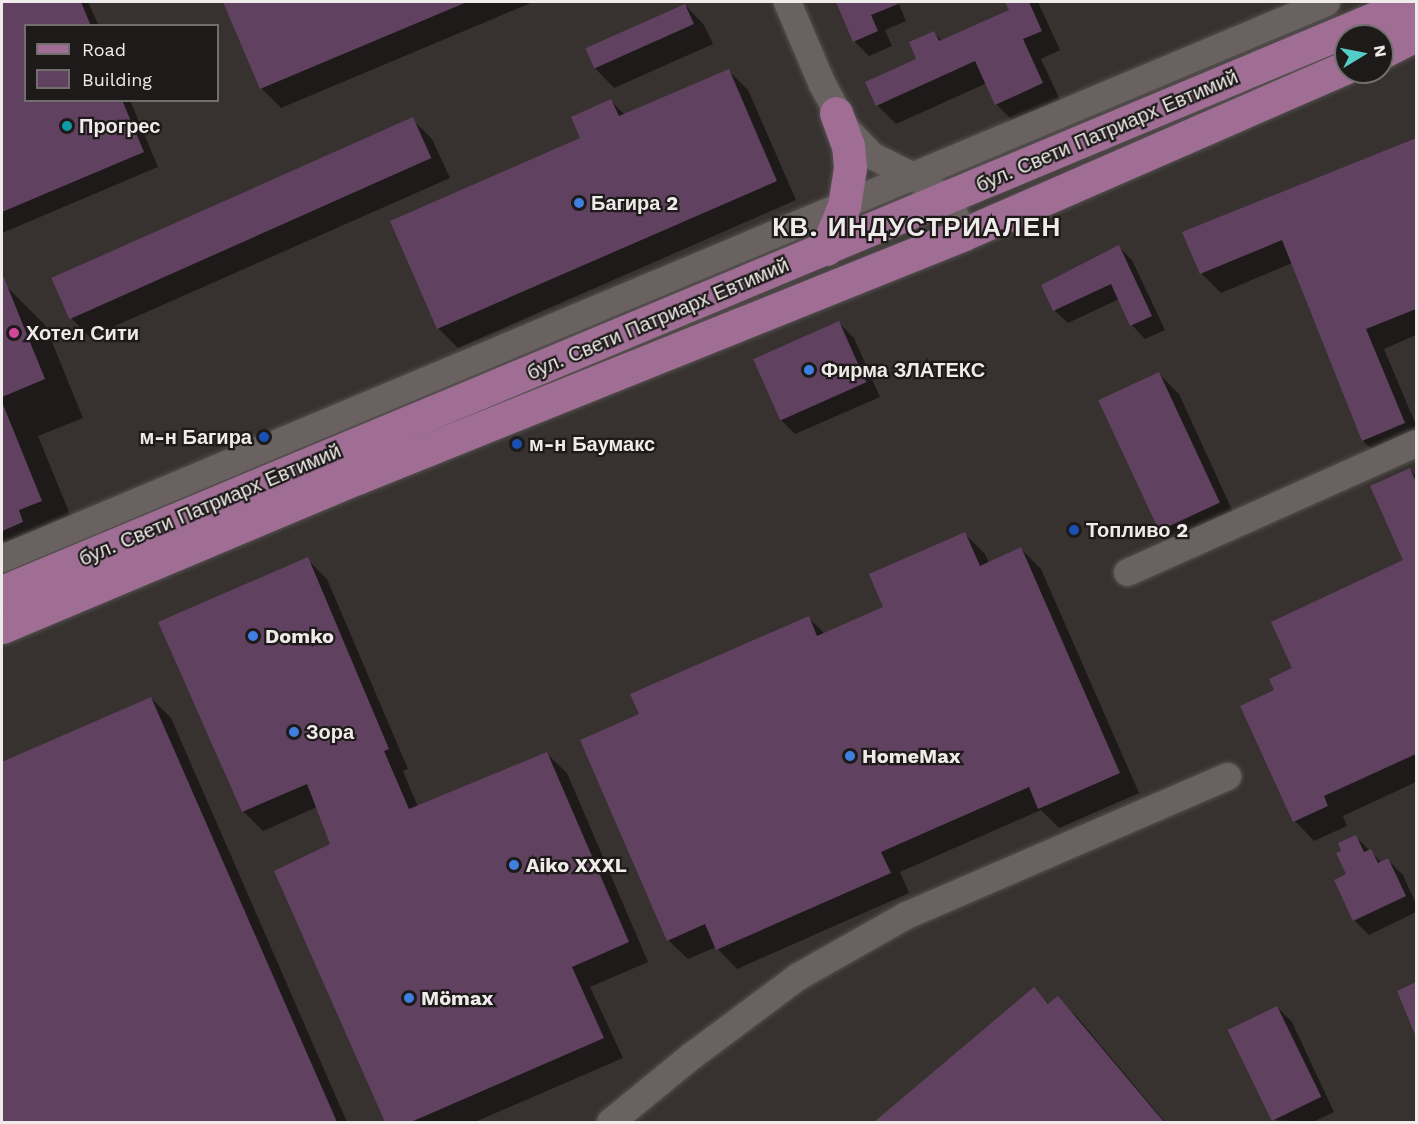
<!DOCTYPE html>
<html>
<head>
<meta charset="utf-8">
<style>
	body { margin:0 }
	#map { position:relative; width:1418px; height:1124px; overflow:hidden; background:#373230; font-family:"Work Sans",sans-serif }
	div>[style] { position:absolute }
	[style*='--x'] { left:calc(var(--x)*1px); top:calc(var(--y)*1px); width:calc(var(--w)*1px); rotate:calc(var(--a)*1deg) }
	.shadow>* { inset:0; background:#0007 }
	.building>* { inset:0; background:#604160; transform-origin:0 0 }
	.roads { filter:drop-shadow(0 0 2px #55504f) drop-shadow(0 0 2px #55504f) }
	.minor>* { height:27px; margin:-13.5px; padding:0 13.5px; transform-origin:13.5px; border-radius:13.5px; background:#696260 }
	.major>* { height:33px; margin:-16.5px; padding:0 16.5px; transform-origin:16.5px; border-radius:16.5px; background:#a06e95 }
	.dots>* { width:16px; height:16px; translate:-50% -50%; box-sizing:border-box; border:3px solid #1d1a19; border-radius:50% }
	span { translate:-50% -50%; white-space:nowrap; text-align:center; line-height:1.15; -webkit-text-stroke:4.5px #1d1a19; paint-order:stroke }
	.poi-label { font-size:20px; color:#efebea; font-weight:700 }
	.left { translate:0 -50%; text-align:left }
	.right { translate:-100% -50%; text-align:right }
	.street-label { font-size:20px; color:#efebea }
	.district-label { font-size:26px; color:#efebea; font-weight:700; letter-spacing:1.5px }
	.frame { position:absolute; inset:0; border:3px solid #efebea; pointer-events:none }
	.legend { position:absolute; left:24px; top:24px; width:195px; height:78px; box-sizing:border-box; background:#1d1a19; border:2px solid #716e6d; margin:0; padding:8px 10px; list-style:none; font-size:18px; color:#efebea }
	.legend li { display:flex; align-items:center; gap:12px; height:30px }
	.legend b { width:30px; border:2px solid #716e6d }
	.north { position:absolute; left:1334px; top:24px; width:60px; height:60px; box-sizing:border-box; background:#1d1a19; border:2px solid #716e6d; border-radius:50%; rotate:80deg; font-size:16px; font-weight:700; line-height:24px; text-align:center; color:#efebea }
	.north::after { content:''; display:block; margin:auto; width:21px; height:27px; background:#54cdc8; clip-path:polygon(50% 0,100% 100%,50% 72%,0 100%) }
</style>
</head>
<body>
<div id="map">
	<div class="shadow">
		<div style="clip-path:polygon(2px 2px,88px 2px,99px 26px,26px 26px,26px 100px,130px 100px,158px 167px,2px 233px)"></div>
		<div style="clip-path:polygon(225px 2px,533px 2px,281px 108px,261px 88px)"></div>
		<div style="clip-path:polygon(838px 2px,898px 2px,906px 21px,885px 30px,892px 46px,869px 56px,854px 41px)"></div>
		<div style="clip-path:polygon(1007px 2px,1038px 2px,1060px 50px,1041px 59px,1061px 102px,1015px 123px,996px 104px,987px 83px,896px 124px,877px 105px,918px 59px,934px 33px,942px 41px,1011px 11px)"></div>
		<div style="clip-path:polygon(685px 5px,704px 25px,713px 44px,614px 88px,595px 68px)"></div>
		<div style="clip-path:polygon(728px 70px,748px 90px,796px 200px,458px 348px,438px 328px,611px 101px,625px 115px)"></div>
		<div style="clip-path:polygon(412px 119px,432px 139px,450px 178px,90px 337px,70px 317px)"></div>
		<div style="clip-path:polygon(1416px 138px,1416px 335px,1384px 349px,1416px 425px,1416px 445px,1383px 460px,1363px 441px,1292px 263px,1221px 293px,1202px 274px,1184px 233px)"></div>
		<div style="clip-path:polygon(1119px 247px,1132px 260px,1165px 330px,1145px 339px,1132px 325px,1119px 299px,1068px 323px,1054px 310px)"></div>
		<div style="clip-path:polygon(6px 286px,45px 325px,83px 418px,38px 436px,80px 539px,57px 549px,61px 561px,35px 572px,2px 539px,2px 288px)"></div>
		<div style="clip-path:polygon(839px 323px,854px 338px,880px 397px,795px 434px,780px 419px)"></div>
		<div style="clip-path:polygon(1159px 374px,1179px 394px,1238px 523px,1179px 550px,1160px 531px)"></div>
		<div style="clip-path:polygon(1410px 470px,1416px 476px,1416px 782px,1343px 816px,1347px 826px,1314px 841px,1295px 821px,1276px 691px,1294px 669px,1405px 561px)"></div>
		<div style="clip-path:polygon(965px 534px,985px 554px,989px 563px,1021px 549px,1041px 569px,1139px 793px,1059px 828px,1041px 810px,900px 872px,909px 893px,737px 969px,716px 947px,688px 959px,668px 940px,641px 715px,809px 618px,825px 634px,885px 607px)"></div>
		<div style="clip-path:polygon(307px 559px,327px 579px,408px 769px,403px 771px,418px 807px,547px 754px,567px 773px,648px 962px,590px 987px,623px 1058px,475px 1122px,387px 1122px,276px 871px,332px 845px,317px 807px,263px 831px,243px 811px)"></div>
		<div style="clip-path:polygon(151px 698px,171px 718px,347px 1122px,2px 1122px,2px 764px)"></div>
		<div style="clip-path:polygon(1356px 837px,1382px 863px,1388px 860px,1403px 875px,1416px 904px,1416px 912px,1369px 935px,1354px 920px,1343px 852px)"></div>
		<div style="clip-path:polygon(1416px 984px,1416px 1025px,1410px 1019px,1399px 991px)"></div>
		<div style="clip-path:polygon(1034px 989px,1050px 1005px,1058px 998px,1078px 1018px,1165px 1122px,883px 1122px,880px 1119px)"></div>
		<div style="clip-path:polygon(1277px 1007px,1292px 1022px,1334px 1112px,1313px 1122px,1271px 1120px)"></div>
	</div>
	<div class="building">
		<div style="clip-path:polygon(2px 2px,81px 2px,91px 26px,26px 26px,26px 100px,122px 100px,144px 152px,2px 212px)"></div>
		<div style="clip-path:polygon(223px 2px,467px 2px,260px 89px)"></div>
		<div style="clip-path:polygon(836px 2px,903px 2px,871px 15px,878px 31px,853px 42px)"></div>
		<div style="clip-path:polygon(1005px 2px,1029px 2px,1042px 31px,1023px 39px,1043px 83px,995px 105px,975px 61px,876px 106px,865px 82px,916px 59px,909px 42px,934px 31px,939px 41px,1009px 10px)"></div>
		<div style="left:685px;top:4px;width:22px;height:109px;rotate:66deg"></div>
		<div style="clip-path:polygon(729px 69px,777px 181px,437px 329px,390px 221px,580px 138px,571px 117px,611px 99px,619px 116px)"></div>
		<div style="left:413px;top:117px;width:45px;height:396px;rotate:66deg"></div>
		<div style="clip-path:polygon(1416px 138px,1416px 309px,1366px 329px,1405px 423px,1362px 441px,1282px 240px,1200px 274px,1182px 232px)"></div>
		<div style="clip-path:polygon(1119px 245px,1152px 316px,1130px 326px,1111px 284px,1053px 311px,1041px 285px)"></div>
		<div style="clip-path:polygon(2px 273px,45px 379px,2px 397px)"></div>
		<div style="left:839px;top:321px;width:67px;height:94px;rotate:66deg"></div>
		<div style="left:1159px;top:372px;width:144px;height:67px;rotate:65deg"></div>
		<div style="clip-path:polygon(2px 402px,42px 501px,19px 510px,23px 522px,2px 531px)"></div>
		<div style="clip-path:polygon(1410px 468px,1416px 482px,1416px 754px,1324px 796px,1328px 806px,1293px 822px,1240px 706px,1274px 690px,1269px 679px,1292px 668px,1271px 622px,1403px 560px,1370px 486px)"></div>
		<div style="clip-path:polygon(965px 532px,980px 566px,1021px 547px,1120px 773px,1038px 809px,1029px 787px,881px 852px,891px 873px,716px 950px,705px 924px,667px 941px,580px 740px,639px 714px,630px 694px,809px 616px,817px 636px,883px 607px,869px 574px)"></div>
		<div style="clip-path:polygon(308px 557px,389px 749px,384px 751px,409px 809px,547px 752px,629px 942px,572px 967px,604px 1038px,411px 1122px,385px 1122px,274px 871px,330px 844px,307px 784px,242px 812px,158px 622px)"></div>
		<div style="clip-path:polygon(151px 697px,337px 1122px,2px 1122px,2px 762px)"></div>
		<div style="clip-path:polygon(1356px 835px,1364px 852px,1371px 849px,1378px 863px,1388px 858px,1406px 896px,1353px 921px,1334px 880px,1346px 874px,1336px 853px,1341px 851px,1338px 843px)"></div>
		<div style="clip-path:polygon(1416px 982px,1416px 1037px,1397px 991px)"></div>
		<div style="clip-path:polygon(1034px 987px,1048px 1004px,1058px 996px,1164px 1122px,874px 1122px)"></div>
		<div style="left:1277px;top:1006px;width:101px;height:55px;rotate:64deg"></div>
	</div>
	<div class="roads">
		<div class="minor">
			<div style="--x:787;--y:2;--w:89;--a:66.9"></div>
			<div style="--x:822;--y:84;--w:52;--a:61.5"></div>
			<div style="--x:847;--y:130;--w:35;--a:46"></div>
			<div style="--x:871;--y:155;--w:47;--a:26.6"></div>
			<div style="--x:913;--y:176;--w:40;--a:34"></div>
			<div style="--x:946;--y:198;--w:40;--a:63.4"></div>
			<div style="--x:2;--y:558;--w:1436;--a:-22.78"></div>
			<div style="--x:1127;--y:572;--w:316;--a:-24.1"></div>
			<div style="--x:610;--y:1122;--w:106;--a:-39.3"></div>
			<div style="--x:692;--y:1055;--w:132;--a:-36.7"></div>
			<div style="--x:798;--y:976;--w:124;--a:-29.5"></div>
			<div style="--x:906;--y:915;--w:350;--a:-23.4"></div>
		</div>
		<div class="major">
			<div style="--x:1382;--y:52;--w:38;--a:-27"></div>
			<div style="--x:826;--y:249;--w:47;--a:-67.3"></div>
			<div style="--x:844;--y:206;--w:39;--a:-81"></div>
			<div style="--x:850;--y:167;--w:21;--a:-95"></div>
			<div style="--x:848;--y:146;--w:35;--a:-110"></div>
			<div style="--x:2;--y:592;--w:1530;--a:-22.68"></div>
			<div style="--x:2;--y:627;--w:385;--a:-22.8"></div>
			<div style="--x:357;--y:478;--w:654;--a:-21.9"></div>
			<div style="--x:964;--y:234;--w:417;--a:-23.6"></div>
		</div>
	</div>
	<div class="dots">
		<div style="left:67px;top:126px;background:#0f9aa8"></div>
		<div style="left:579px;top:203px;background:#3f7fe0"></div>
		<div style="left:14px;top:333px;background:#d1479c"></div>
		<div style="left:809px;top:370px;background:#3f7fe0"></div>
		<div style="left:264px;top:437px;background:#1a4fb4"></div>
		<div style="left:517px;top:444px;background:#1a4fb4"></div>
		<div style="left:1074px;top:530px;background:#1a4fb4"></div>
		<div style="left:253px;top:636px;background:#3f7fe0"></div>
		<div style="left:294px;top:732px;background:#3f7fe0"></div>
		<div style="left:850px;top:756px;background:#3f7fe0"></div>
		<div style="left:514px;top:865px;background:#3f7fe0"></div>
		<div style="left:409px;top:998px;background:#3f7fe0"></div>
	</div>
	<div class="poi-label">
		<span class="left" style="left:79px;top:126px">Прогрес</span>
		<span class="left" style="left:591px;top:203px">Багира 2</span>
		<span class="left" style="left:26px;top:333px">Хотел Сити</span>
		<span class="left" style="left:821px;top:370px">Фирма ЗЛАТЕКС</span>
		<span class="right" style="left:252px;top:437px">м-н Багира</span>
		<span class="left" style="left:529px;top:444px">м-н Баумакс</span>
		<span class="left" style="left:1086px;top:530px">Топливо 2</span>
		<span class="left" style="left:265px;top:636px">Domko</span>
		<span class="left" style="left:306px;top:732px">Зора</span>
		<span class="left" style="left:862px;top:756px">HomeMax</span>
		<span class="left" style="left:526px;top:865px">Aiko XXXL</span>
		<span class="left" style="left:421px;top:998px">Mömax</span>
	</div>
	<div class="street-label">
		<span style="left:1107px;top:131px;rotate:-23deg">бул. Свети Патриарх Евтимий</span>
		<span style="left:658px;top:319px;rotate:-23deg">бул. Свети Патриарх Евтимий</span>
		<span style="left:210px;top:505px;rotate:-23deg">бул. Свети Патриарх Евтимий</span>
	</div>
	<div class="district-label">
		<span style="left:917px;top:228px">КВ. ИНДУСТРИАЛЕН</span>
	</div>
	<div class="frame"></div>
	<ul class="legend">
	<li><b style="height:8px;background:#a06e95"></b>Road</li>
	<li><b style="height:16px;background:#604160"></b>Building</li>
	</ul>
	<div class="north">N</div>
</div>
</body>
</html>
